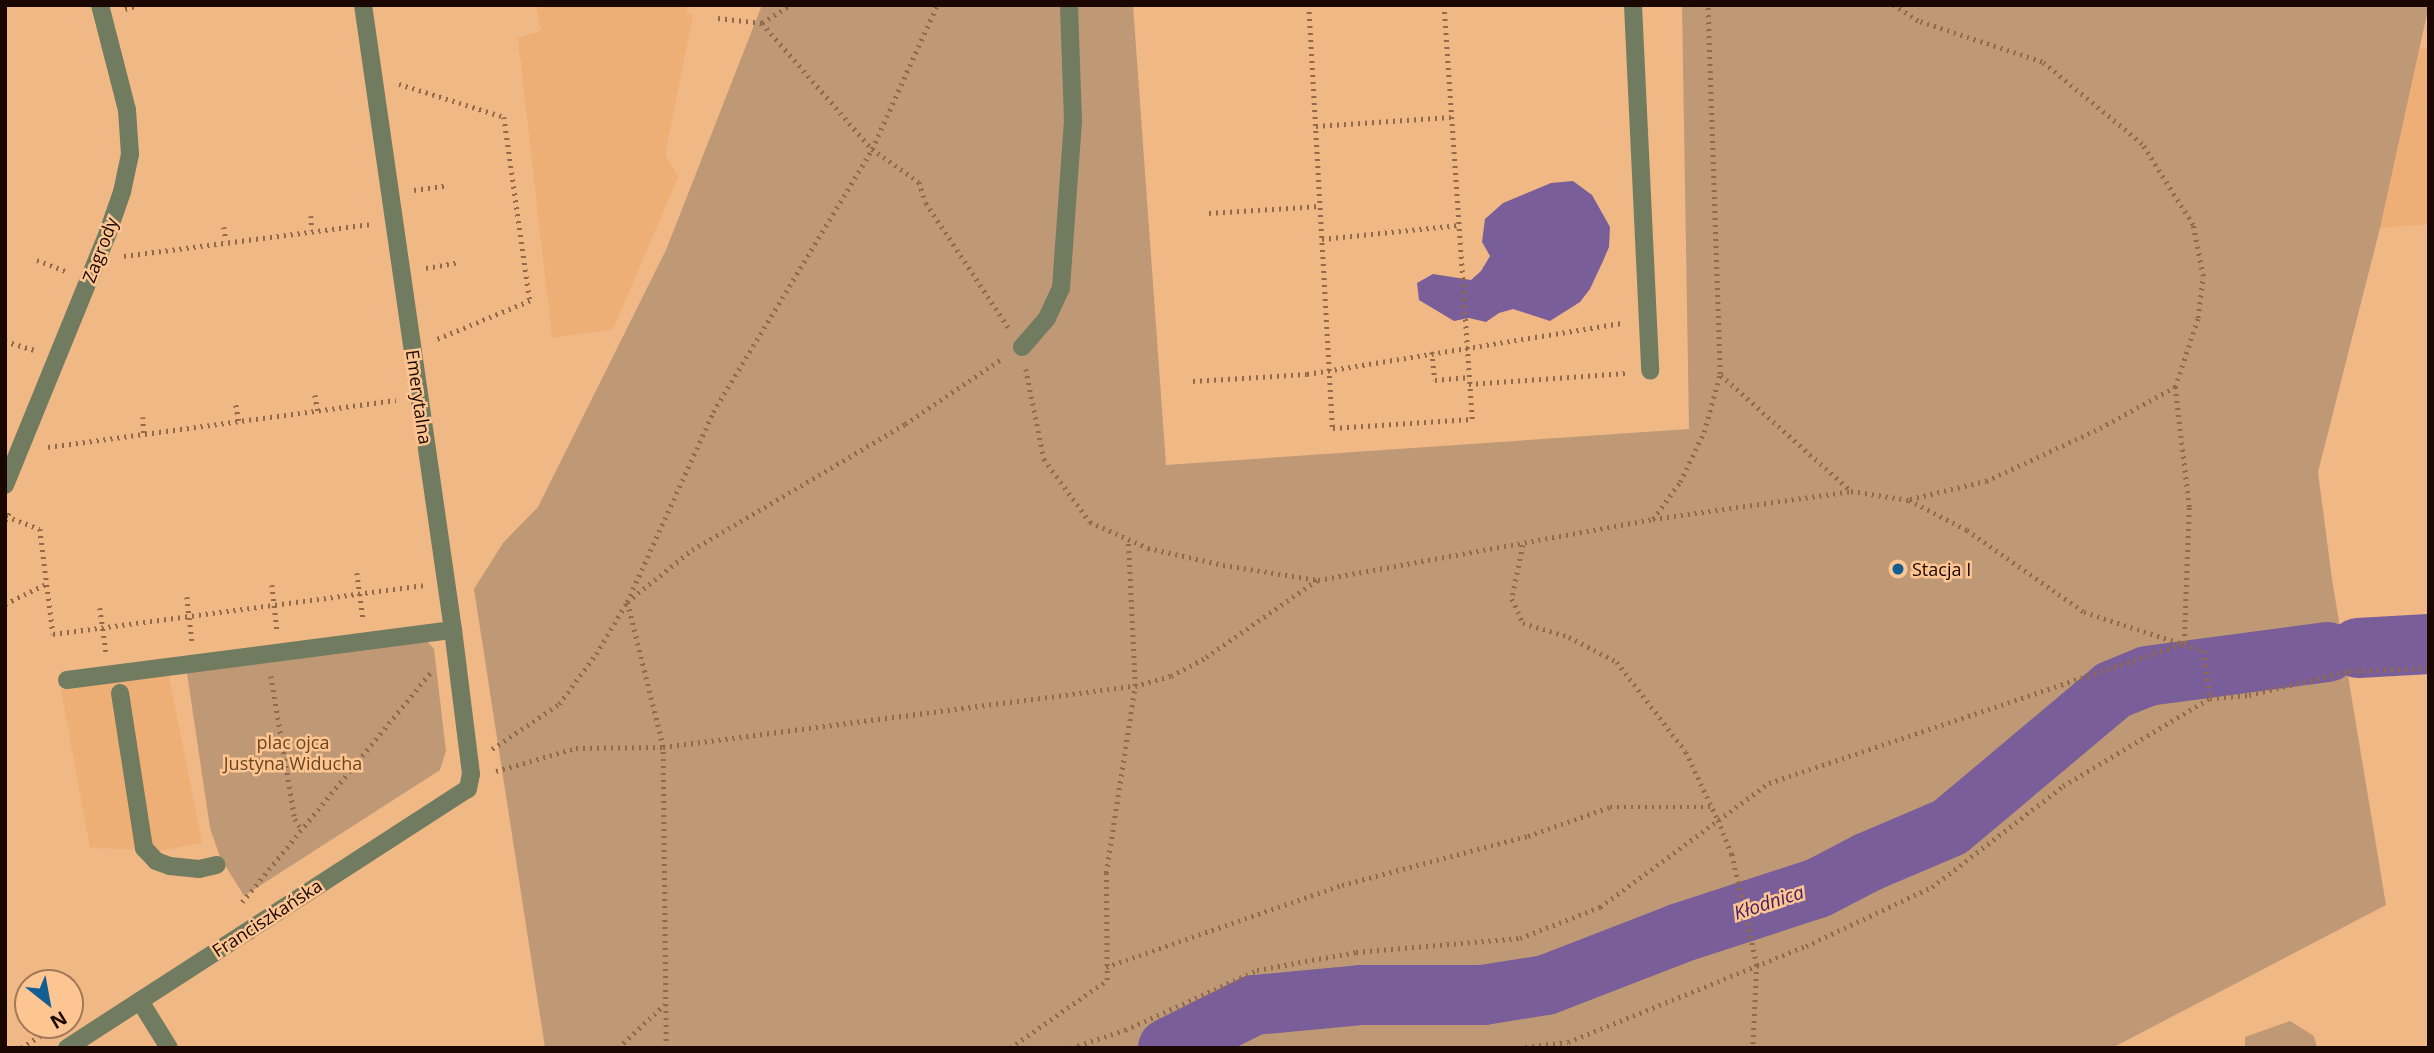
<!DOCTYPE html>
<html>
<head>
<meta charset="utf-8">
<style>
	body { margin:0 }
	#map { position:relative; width:2434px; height:1053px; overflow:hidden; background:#f0b884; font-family:"Open Sans",sans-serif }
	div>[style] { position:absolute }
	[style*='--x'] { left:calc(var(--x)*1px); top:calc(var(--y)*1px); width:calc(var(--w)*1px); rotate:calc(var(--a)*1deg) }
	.built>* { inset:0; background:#edaf75 }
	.green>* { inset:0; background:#bf9975 }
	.water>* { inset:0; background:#795e99 }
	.river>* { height:60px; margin:-30px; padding:0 30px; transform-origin:30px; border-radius:30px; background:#795e99 }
	.path>* { height:4.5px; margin-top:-2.25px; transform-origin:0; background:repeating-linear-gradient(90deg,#926a4a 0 2px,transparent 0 7px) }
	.service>* { height:18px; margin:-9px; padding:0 9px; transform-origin:9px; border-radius:9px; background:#717b60 }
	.minor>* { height:18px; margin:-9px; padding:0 9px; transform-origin:9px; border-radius:9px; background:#717b60 }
	.dots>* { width:19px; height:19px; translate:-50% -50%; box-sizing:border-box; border:4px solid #fdc591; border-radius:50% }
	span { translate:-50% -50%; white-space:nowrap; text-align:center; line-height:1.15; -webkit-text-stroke:5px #fdc591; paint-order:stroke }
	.street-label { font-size:18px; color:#1a0700 }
	.poi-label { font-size:18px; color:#1a0700 }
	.left { translate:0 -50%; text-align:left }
	.park-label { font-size:18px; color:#6c461f }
	.water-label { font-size:19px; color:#421c66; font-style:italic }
	.frame { position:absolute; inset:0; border:7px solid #1a0700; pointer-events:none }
	.north { position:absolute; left:14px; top:969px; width:70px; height:70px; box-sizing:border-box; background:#fdc591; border:2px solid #a27957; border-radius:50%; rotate:149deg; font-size:19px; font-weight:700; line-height:28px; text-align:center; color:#1a0700 }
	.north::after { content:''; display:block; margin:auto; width:24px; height:32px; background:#115f92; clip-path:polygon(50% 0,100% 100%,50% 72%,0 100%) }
</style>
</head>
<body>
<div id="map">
	<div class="built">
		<div style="clip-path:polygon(536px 5px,688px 5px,687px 14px,693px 15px,665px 155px,678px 177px,613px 329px,552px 338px,518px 38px,541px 31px)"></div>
		<div style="clip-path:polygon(2429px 47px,2429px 224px,2380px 228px,2420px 48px)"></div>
		<div style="clip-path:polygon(169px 675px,202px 843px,165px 850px,90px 848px,61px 690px)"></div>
	</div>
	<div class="green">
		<div style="clip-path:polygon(762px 5px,1133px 5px,1166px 465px,1689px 429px,1682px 5px,2429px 5px,2380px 228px,2318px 472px,2332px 579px,2386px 905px,2112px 1048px,545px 1048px,474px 589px,503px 543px,538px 507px,666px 250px)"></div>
		<div style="clip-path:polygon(427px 641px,434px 649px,446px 751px,440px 770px,244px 896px,220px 857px,210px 828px,187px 673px)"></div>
		<div style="clip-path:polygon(2290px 1021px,2314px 1036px,2317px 1048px,2245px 1048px,2245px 1037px)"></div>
	</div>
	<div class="water">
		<div style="clip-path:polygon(1573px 181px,1592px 195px,1610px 227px,1609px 247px,1603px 261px,1590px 289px,1580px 302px,1550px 321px,1513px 309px,1499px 313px,1486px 322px,1469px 318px,1454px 321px,1419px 300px,1417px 283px,1433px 274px,1471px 280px,1481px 271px,1490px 256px,1482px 242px,1485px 219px,1503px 203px,1551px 183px)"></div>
	</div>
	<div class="river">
		<div style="--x:2358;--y:648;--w:71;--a:-3.2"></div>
		<div style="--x:1168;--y:1048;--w:96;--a:-26.6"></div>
		<div style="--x:1254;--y:1005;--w:107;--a:-5.3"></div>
		<div style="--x:1361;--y:995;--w:122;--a:0"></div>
		<div style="--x:1483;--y:995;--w:64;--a:-9"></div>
		<div style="--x:1546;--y:985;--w:144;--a:-21.2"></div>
		<div style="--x:1680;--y:933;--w:145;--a:-18.1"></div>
		<div style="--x:1818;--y:888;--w:56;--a:-27.5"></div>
		<div style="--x:1868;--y:862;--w:89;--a:-23.1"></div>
		<div style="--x:1950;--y:827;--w:213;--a:-40"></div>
		<div style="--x:2113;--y:690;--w:37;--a:-22"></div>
		<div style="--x:2147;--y:676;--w:182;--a:-7.6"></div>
	</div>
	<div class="path">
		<div style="--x:1309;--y:5;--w:424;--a:86.8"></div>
		<div style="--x:1333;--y:428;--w:139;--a:-3.7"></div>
		<div style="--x:1472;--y:419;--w:415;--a:-93.9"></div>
		<div style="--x:125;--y:9;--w:14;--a:-17"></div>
		<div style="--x:718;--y:18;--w:44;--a:6.5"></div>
		<div style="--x:762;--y:23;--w:33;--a:-33"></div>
		<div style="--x:762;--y:23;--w:167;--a:48.9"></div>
		<div style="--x:872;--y:149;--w:57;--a:35.1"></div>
		<div style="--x:919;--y:182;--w:22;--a:72"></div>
		<div style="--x:926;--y:203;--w:149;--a:56.5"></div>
		<div style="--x:399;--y:84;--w:110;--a:17.4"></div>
		<div style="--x:504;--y:117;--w:186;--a:82"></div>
		<div style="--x:530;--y:301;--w:102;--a:157.5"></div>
		<div style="--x:1316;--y:126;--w:135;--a:-3.8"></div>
		<div style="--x:414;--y:190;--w:34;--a:-8"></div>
		<div style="--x:1209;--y:213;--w:111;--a:-3.6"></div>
		<div style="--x:311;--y:216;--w:14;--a:86"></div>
		<div style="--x:224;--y:227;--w:14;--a:82"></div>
		<div style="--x:1322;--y:239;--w:138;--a:-5.8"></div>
		<div style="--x:124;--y:256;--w:247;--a:-7.4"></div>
		<div style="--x:37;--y:260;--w:30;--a:21"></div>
		<div style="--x:426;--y:268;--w:34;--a:-10"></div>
		<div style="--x:5;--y:341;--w:30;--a:17"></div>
		<div style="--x:1432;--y:352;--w:28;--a:84"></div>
		<div style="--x:1435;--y:380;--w:34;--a:-5"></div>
		<div style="--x:1026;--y:369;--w:92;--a:78.7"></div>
		<div style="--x:1044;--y:459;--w:78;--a:53.9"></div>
		<div style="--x:1090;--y:522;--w:64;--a:24.1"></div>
		<div style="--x:1148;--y:548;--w:77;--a:12.8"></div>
		<div style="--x:1223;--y:565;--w:96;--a:9"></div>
		<div style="--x:1318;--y:580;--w:341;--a:-10.3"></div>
		<div style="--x:1653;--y:519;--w:200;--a:-8"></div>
		<div style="--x:1851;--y:491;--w:59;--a:8.8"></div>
		<div style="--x:1909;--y:500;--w:65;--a:27.3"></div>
		<div style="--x:1967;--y:530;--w:143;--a:35"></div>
		<div style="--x:2084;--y:612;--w:126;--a:18"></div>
		<div style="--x:2204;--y:651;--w:47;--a:82.7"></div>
		<div style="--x:2210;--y:698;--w:39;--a:-4"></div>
		<div style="--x:2249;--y:695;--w:103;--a:-13.5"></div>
		<div style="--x:2349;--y:671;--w:80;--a:-2.1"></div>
		<div style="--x:1721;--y:375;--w:173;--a:41.7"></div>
		<div style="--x:1193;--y:381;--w:114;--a:-3.5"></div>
		<div style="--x:1307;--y:374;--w:320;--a:-9.2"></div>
		<div style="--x:1469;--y:384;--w:157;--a:-4"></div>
		<div style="--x:315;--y:395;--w:16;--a:79"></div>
		<div style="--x:236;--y:405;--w:16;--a:79"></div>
		<div style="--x:143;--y:417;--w:17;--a:87"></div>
		<div style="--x:48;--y:447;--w:351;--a:-7.7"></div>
		<div style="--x:1910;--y:499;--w:78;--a:-13.3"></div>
		<div style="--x:1986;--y:481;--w:126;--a:-24.9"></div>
		<div style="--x:2100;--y:428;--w:85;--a:-28.7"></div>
		<div style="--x:6;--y:516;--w:36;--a:21"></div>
		<div style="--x:40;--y:529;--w:106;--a:82.9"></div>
		<div style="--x:53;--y:634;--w:373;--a:-7.5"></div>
		<div style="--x:1653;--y:519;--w:46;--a:-53.9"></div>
		<div style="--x:1680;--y:482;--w:55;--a:-64.4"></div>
		<div style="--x:1704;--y:432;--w:60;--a:-74.6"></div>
		<div style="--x:1720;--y:374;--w:369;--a:-91.9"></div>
		<div style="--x:5;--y:521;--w:12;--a:-66"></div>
		<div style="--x:1523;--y:545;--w:55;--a:101.5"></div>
		<div style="--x:1512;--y:599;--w:26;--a:65"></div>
		<div style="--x:1523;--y:623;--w:48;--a:16.9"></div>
		<div style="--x:1569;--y:637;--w:54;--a:27.5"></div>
		<div style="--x:1617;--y:662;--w:113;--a:52.5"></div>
		<div style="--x:1686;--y:752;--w:75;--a:64.8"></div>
		<div style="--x:1718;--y:820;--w:37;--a:68"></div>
		<div style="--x:1732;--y:854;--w:114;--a:77.3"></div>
		<div style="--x:1757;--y:965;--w:83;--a:92.8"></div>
		<div style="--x:357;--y:573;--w:45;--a:82.4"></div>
		<div style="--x:272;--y:585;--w:44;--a:83.5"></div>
		<div style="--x:187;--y:597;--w:44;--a:83.5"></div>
		<div style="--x:5;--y:604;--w:46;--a:-26"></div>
		<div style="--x:100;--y:608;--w:44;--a:82.2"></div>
		<div style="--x:271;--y:676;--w:145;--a:80.5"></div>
		<div style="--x:295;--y:819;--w:12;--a:59"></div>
		<div style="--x:492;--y:749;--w:81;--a:-33.9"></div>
		<div style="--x:559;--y:704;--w:62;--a:-53.5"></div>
		<div style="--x:596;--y:654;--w:61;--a:-59.2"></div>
		<div style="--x:627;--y:602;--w:83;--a:-38.7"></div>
		<div style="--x:692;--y:550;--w:247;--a:-30.6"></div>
		<div style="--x:905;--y:424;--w:115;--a:-34"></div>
		<div style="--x:496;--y:771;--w:83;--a:-16"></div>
		<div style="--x:576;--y:748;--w:87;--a:-0.7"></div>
		<div style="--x:663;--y:747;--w:476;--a:-7.4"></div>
		<div style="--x:1135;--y:686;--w:37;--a:-16"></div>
		<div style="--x:1171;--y:676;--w:40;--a:-28"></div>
		<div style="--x:1206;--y:657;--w:135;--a:-34.7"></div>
		<div style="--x:242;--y:902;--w:299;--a:-50.6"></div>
		<div style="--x:1106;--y:967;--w:250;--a:-19.2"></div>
		<div style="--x:1342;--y:885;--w:192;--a:-14.8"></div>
		<div style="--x:1528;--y:836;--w:87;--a:-19.5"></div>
		<div style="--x:1610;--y:807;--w:101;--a:0"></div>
		<div style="--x:21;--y:1048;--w:31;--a:-33"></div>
		<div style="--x:618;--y:1048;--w:64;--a:-43.1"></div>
		<div style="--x:666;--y:1048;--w:301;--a:-90.6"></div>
		<div style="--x:663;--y:747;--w:149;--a:-103.9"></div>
		<div style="--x:627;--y:602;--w:209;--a:-65.6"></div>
		<div style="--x:713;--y:412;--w:307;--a:-58.8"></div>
		<div style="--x:872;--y:149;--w:158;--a:-65.7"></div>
		<div style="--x:1010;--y:1048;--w:118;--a:-35"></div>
		<div style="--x:1107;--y:980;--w:107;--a:-90.5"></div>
		<div style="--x:1106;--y:873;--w:189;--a:-81.2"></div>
		<div style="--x:1135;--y:686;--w:147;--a:-92.7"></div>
		<div style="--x:1071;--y:1048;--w:57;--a:-18.4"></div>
		<div style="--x:1125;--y:1030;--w:145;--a:-24.4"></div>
		<div style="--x:1257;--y:970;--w:101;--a:-10.3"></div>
		<div style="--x:1356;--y:952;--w:165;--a:-4.9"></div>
		<div style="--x:1520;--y:938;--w:86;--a:-21.2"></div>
		<div style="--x:1600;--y:907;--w:210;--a:-36.3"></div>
		<div style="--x:1769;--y:783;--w:438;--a:-18.6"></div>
		<div style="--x:2184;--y:643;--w:136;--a:-87.9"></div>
		<div style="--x:2189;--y:507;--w:121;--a:-96.7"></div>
		<div style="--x:2175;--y:387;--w:73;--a:-71.6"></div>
		<div style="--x:2198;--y:318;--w:42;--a:-83.2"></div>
		<div style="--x:2203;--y:276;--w:52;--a:-101.1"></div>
		<div style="--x:2193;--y:225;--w:96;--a:-122.2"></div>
		<div style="--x:2142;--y:144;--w:129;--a:-140.6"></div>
		<div style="--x:2042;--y:62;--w:131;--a:-161.7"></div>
		<div style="--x:1918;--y:21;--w:30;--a:-147"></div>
		<div style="--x:1518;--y:1048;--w:50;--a:-6.8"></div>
		<div style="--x:1568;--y:1042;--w:257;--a:-22"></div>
		<div style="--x:1806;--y:946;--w:139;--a:-25.1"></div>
		<div style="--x:1932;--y:887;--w:165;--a:-37.6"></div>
		<div style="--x:2063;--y:786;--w:171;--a:-30.9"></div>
	</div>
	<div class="service">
		<div style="--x:1633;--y:5;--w:366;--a:87.3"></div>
		<div style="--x:1022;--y:347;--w:38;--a:-49"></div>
		<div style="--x:1047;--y:318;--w:33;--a:-65"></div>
		<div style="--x:1061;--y:288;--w:167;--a:-85.9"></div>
		<div style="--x:1073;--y:121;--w:116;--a:-92"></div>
		<div style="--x:67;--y:680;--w:389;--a:-7.4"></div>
		<div style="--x:120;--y:693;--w:157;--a:81.2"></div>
		<div style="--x:144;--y:848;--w:18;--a:47"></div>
		<div style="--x:156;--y:861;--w:15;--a:20"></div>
		<div style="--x:170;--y:866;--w:29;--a:6"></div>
		<div style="--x:199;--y:869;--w:18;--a:-13"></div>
	</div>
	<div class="minor">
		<div style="--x:5;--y:485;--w:273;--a:-67.8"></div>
		<div style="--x:108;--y:232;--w:42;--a:-70.7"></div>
		<div style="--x:122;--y:192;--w:39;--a:-78"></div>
		<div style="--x:130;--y:154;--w:44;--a:-93.9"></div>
		<div style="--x:127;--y:110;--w:108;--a:-104.4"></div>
		<div style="--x:140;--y:1001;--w:55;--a:58.3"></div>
		<div style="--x:67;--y:1048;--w:477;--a:-32.9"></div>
		<div style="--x:468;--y:789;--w:15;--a:-79"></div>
		<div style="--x:471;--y:774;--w:145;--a:-97.1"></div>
		<div style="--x:453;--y:630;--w:631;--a:-98.19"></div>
	</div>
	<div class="dots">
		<div style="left:1898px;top:569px;background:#115f92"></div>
	</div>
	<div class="street-label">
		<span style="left:100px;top:250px;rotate:-69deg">Zagrody</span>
		<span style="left:419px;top:397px;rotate:82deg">Emerytalna</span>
		<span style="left:267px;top:918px;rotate:-33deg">Franciszkańska</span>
	</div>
	<div class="poi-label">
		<span class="left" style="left:1912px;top:569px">Stacja I</span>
	</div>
	<div class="park-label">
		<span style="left:293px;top:753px">plac ojca<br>Justyna Widucha</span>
	</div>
	<div class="water-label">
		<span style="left:1769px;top:903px;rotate:-18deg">Kłodnica</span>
	</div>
	<div class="frame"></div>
	<div class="north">N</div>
</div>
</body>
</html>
